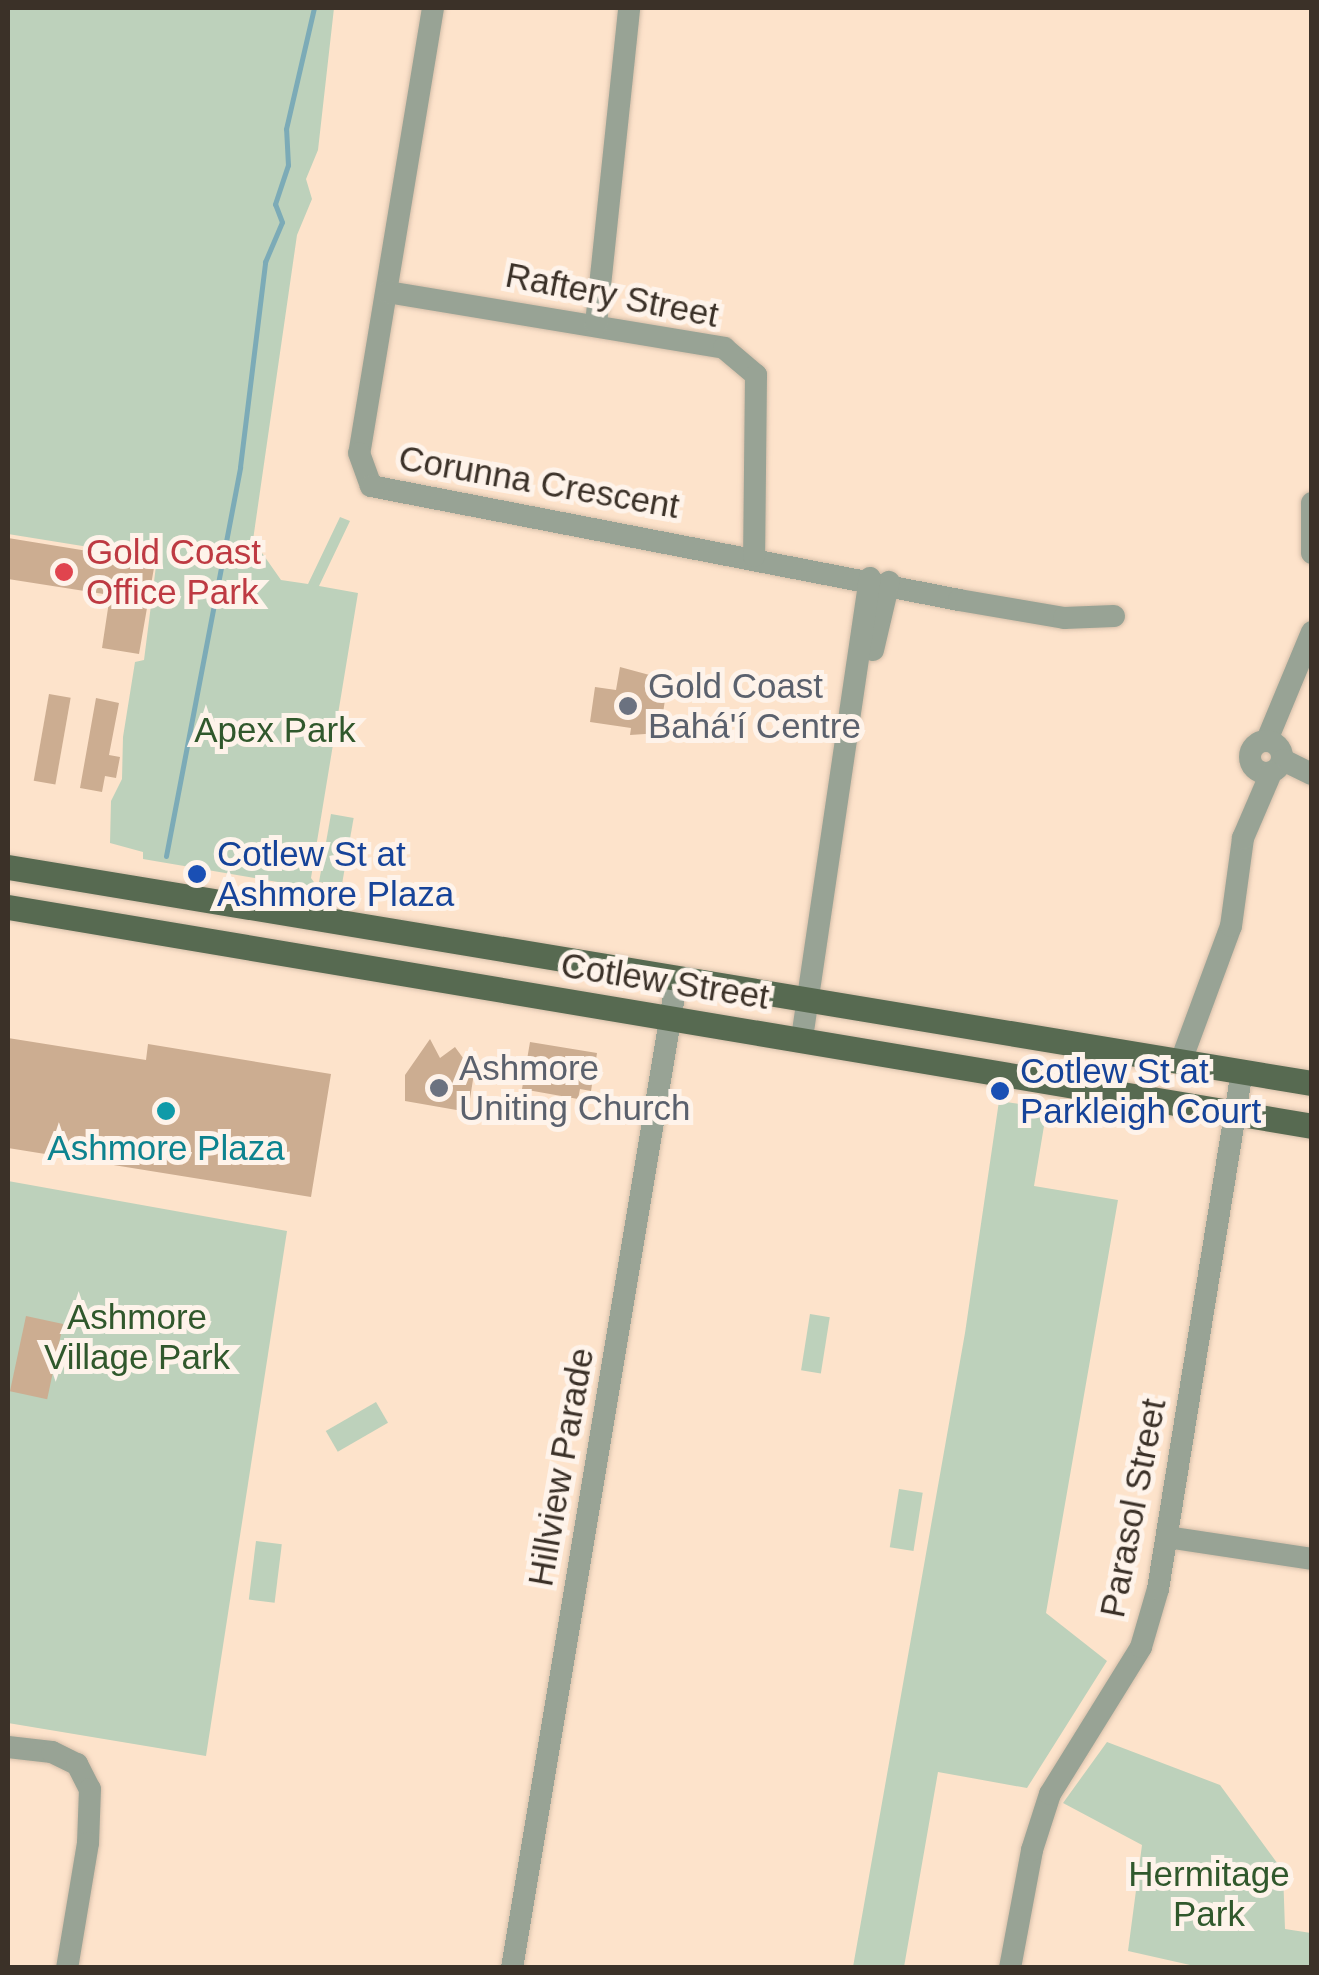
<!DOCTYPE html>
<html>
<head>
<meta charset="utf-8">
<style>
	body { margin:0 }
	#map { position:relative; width:1319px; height:1975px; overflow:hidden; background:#fde3cb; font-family:Arial,sans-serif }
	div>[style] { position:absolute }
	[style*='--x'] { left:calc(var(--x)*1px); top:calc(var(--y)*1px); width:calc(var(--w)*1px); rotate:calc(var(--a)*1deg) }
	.green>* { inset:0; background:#bdd1bb; transform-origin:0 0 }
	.stream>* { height:5px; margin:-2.5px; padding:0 2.5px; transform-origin:2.5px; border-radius:2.5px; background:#7cabb7 }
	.building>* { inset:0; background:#ccad91; transform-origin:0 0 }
	.roads { filter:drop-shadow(0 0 2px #d6bfaa) drop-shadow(0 0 2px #d6bfaa) }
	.minor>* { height:22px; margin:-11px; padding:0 11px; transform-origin:11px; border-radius:11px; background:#98a395 }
	.minor>.ring { margin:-11px; padding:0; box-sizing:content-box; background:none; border:22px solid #98a395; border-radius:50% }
	.major>* { height:25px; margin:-12.5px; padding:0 12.5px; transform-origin:12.5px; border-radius:12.5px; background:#576a51 }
	.dots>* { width:28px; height:28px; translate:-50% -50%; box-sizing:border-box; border:5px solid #fef3ea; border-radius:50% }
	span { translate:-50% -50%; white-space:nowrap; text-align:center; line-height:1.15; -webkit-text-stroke:10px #fef3ea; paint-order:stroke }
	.street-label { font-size:35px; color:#3b3128 }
	.health-label { font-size:35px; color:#be3a42 }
	.left { translate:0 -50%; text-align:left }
	.worship-label { font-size:35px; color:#5b616d }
	.park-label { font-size:35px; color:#30582c }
	.transit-label { font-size:35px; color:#164399 }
	.culture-label { font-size:35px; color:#0d838f }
	.frame { position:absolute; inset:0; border:10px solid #3b3128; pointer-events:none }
</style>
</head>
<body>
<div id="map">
	<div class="green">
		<div style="clip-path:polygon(8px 8px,334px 8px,318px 150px,306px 179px,312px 199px,297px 235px,253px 540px,281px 580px,308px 584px,340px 517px,350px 521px,319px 586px,358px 593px,311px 878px,319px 889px,143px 859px,143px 852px,110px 843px,111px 801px,122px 779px,123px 737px,135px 662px,144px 660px,157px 558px,8px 534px)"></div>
		<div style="left:331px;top:814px;width:23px;height:69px;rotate:10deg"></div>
		<div style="clip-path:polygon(999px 1101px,1047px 1108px,1034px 1186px,1118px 1200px,1046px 1613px,1107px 1661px,1027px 1788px,938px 1772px,904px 1967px,853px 1967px,965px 1333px)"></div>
		<div style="clip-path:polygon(8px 1181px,287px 1231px,206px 1756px,8px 1723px)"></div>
		<div style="left:810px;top:1314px;width:20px;height:57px;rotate:9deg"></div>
		<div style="left:376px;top:1402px;width:24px;height:58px;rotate:60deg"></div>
		<div style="left:899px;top:1489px;width:24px;height:59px;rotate:9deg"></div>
		<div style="left:256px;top:1541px;width:26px;height:59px;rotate:7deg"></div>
		<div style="clip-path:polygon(1107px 1742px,1220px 1785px,1283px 1871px,1285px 1929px,1311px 1933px,1311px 1967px,1199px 1967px,1128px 1951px,1142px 1845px,1063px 1803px)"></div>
	</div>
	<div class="stream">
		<div style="--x:166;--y:856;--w:396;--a:-79.2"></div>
		<div style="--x:240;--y:467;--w:207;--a:-83"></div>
		<div style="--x:265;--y:262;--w:43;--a:-67"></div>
		<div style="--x:282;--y:222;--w:19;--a:-111"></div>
		<div style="--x:275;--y:204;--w:41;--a:-71.6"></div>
		<div style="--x:288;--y:165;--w:36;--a:-93"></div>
		<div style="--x:286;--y:129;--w:124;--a:-77"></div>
	</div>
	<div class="building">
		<div style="clip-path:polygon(8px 538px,155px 562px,139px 654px,102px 648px,110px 595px,8px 579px)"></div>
		<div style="clip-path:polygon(620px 667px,668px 680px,660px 733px,630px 735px,631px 728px,590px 722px,595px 687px,616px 690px)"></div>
		<div style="left:49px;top:694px;width:22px;height:88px;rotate:10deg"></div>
		<div style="clip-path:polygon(96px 698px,119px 703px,109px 755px,120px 757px,116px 778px,105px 776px,102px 792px,80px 788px)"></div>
		<div style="clip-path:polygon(8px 1038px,146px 1060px,148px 1044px,331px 1074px,311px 1197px,8px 1148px)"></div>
		<div style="clip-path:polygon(430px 1039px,440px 1058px,455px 1047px,474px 1073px,468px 1112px,405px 1101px,405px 1075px)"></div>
		<div style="clip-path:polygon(530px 1042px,597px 1053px,591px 1091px,580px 1089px,578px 1099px,522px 1089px)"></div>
		<div style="left:26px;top:1316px;width:38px;height:77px;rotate:12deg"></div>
	</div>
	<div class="roads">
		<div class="minor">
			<div style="--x:433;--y:8;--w:451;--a:99.4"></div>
			<div style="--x:359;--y:453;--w:35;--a:70"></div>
			<div style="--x:371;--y:486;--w:599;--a:10.97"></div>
			<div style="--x:959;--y:600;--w:107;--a:9.7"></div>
			<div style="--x:1064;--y:618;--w:50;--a:-2.3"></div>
			<div style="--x:387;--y:292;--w:342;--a:9.4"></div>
			<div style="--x:724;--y:348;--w:42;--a:40.2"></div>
			<div style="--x:756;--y:375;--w:181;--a:90.6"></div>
			<div style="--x:596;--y:324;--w:318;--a:-84"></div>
			<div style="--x:1312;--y:503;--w:50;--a:90"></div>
			<div style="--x:873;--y:650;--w:70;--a:-76.8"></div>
			<div style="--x:1267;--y:740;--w:117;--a:-67.4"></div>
			<div class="ring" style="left:1250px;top:741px;width:10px;height:10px"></div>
			<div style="--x:1283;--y:760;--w:32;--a:26"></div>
			<div style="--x:802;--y:1038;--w:465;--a:-81.6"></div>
			<div style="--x:1181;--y:1061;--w:144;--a:-69.7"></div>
			<div style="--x:1231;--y:926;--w:89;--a:-82.2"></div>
			<div style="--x:1243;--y:838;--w:71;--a:-66.7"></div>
			<div style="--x:1167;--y:1537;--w:147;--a:8.6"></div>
			<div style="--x:8;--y:1747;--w:44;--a:6.5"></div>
			<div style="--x:52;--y:1752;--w:28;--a:26"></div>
			<div style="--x:77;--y:1764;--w:28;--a:63"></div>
			<div style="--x:90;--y:1789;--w:54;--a:92.1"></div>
			<div style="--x:88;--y:1843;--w:127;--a:99.5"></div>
			<div style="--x:512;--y:1968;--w:1004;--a:-80.54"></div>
			<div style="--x:1010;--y:1968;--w:120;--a:-79.4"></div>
			<div style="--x:1032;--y:1850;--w:59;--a:-72.2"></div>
			<div style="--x:1050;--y:1794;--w:173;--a:-58.2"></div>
			<div style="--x:1141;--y:1647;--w:60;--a:-73.7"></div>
			<div style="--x:1158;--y:1589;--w:525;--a:-80.79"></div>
		</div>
		<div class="major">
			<div style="--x:8;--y:867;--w:1322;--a:9.41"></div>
			<div style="--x:8;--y:907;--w:1322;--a:9.53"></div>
		</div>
	</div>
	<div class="dots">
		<div style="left:64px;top:572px;background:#e0444e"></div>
		<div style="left:628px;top:706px;background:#6b7280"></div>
		<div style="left:197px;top:874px;background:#1a4fb4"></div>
		<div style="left:439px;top:1088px;background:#6b7280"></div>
		<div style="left:1000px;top:1091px;background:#1a4fb4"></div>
		<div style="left:166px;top:1111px;background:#0f9aa8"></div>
	</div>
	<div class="street-label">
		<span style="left:612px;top:295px;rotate:11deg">Raftery Street</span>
		<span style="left:539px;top:482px;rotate:10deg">Corunna Crescent</span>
		<span style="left:665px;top:981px;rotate:9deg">Cotlew Street</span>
		<span style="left:561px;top:1467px;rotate:-80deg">Hillview Parade</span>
		<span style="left:1133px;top:1508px;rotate:-79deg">Parasol Street</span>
	</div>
	<div class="health-label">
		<span class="left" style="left:86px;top:572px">Gold Coast<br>Office Park</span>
	</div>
	<div class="worship-label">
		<span class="left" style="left:648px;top:706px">Gold Coast<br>Bahá'í Centre</span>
		<span class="left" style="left:459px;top:1088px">Ashmore<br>Uniting Church</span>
	</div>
	<div class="park-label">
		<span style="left:275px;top:730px">Apex Park</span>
		<span style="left:137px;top:1337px">Ashmore<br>Village Park</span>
		<span style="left:1209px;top:1894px">Hermitage<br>Park</span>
	</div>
	<div class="transit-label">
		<span class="left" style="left:217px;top:874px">Cotlew St at<br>Ashmore Plaza</span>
		<span class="left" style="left:1020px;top:1091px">Cotlew St at<br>Parkleigh Court</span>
	</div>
	<div class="culture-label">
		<span style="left:166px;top:1148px">Ashmore Plaza</span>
	</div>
	<div class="frame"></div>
</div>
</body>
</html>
